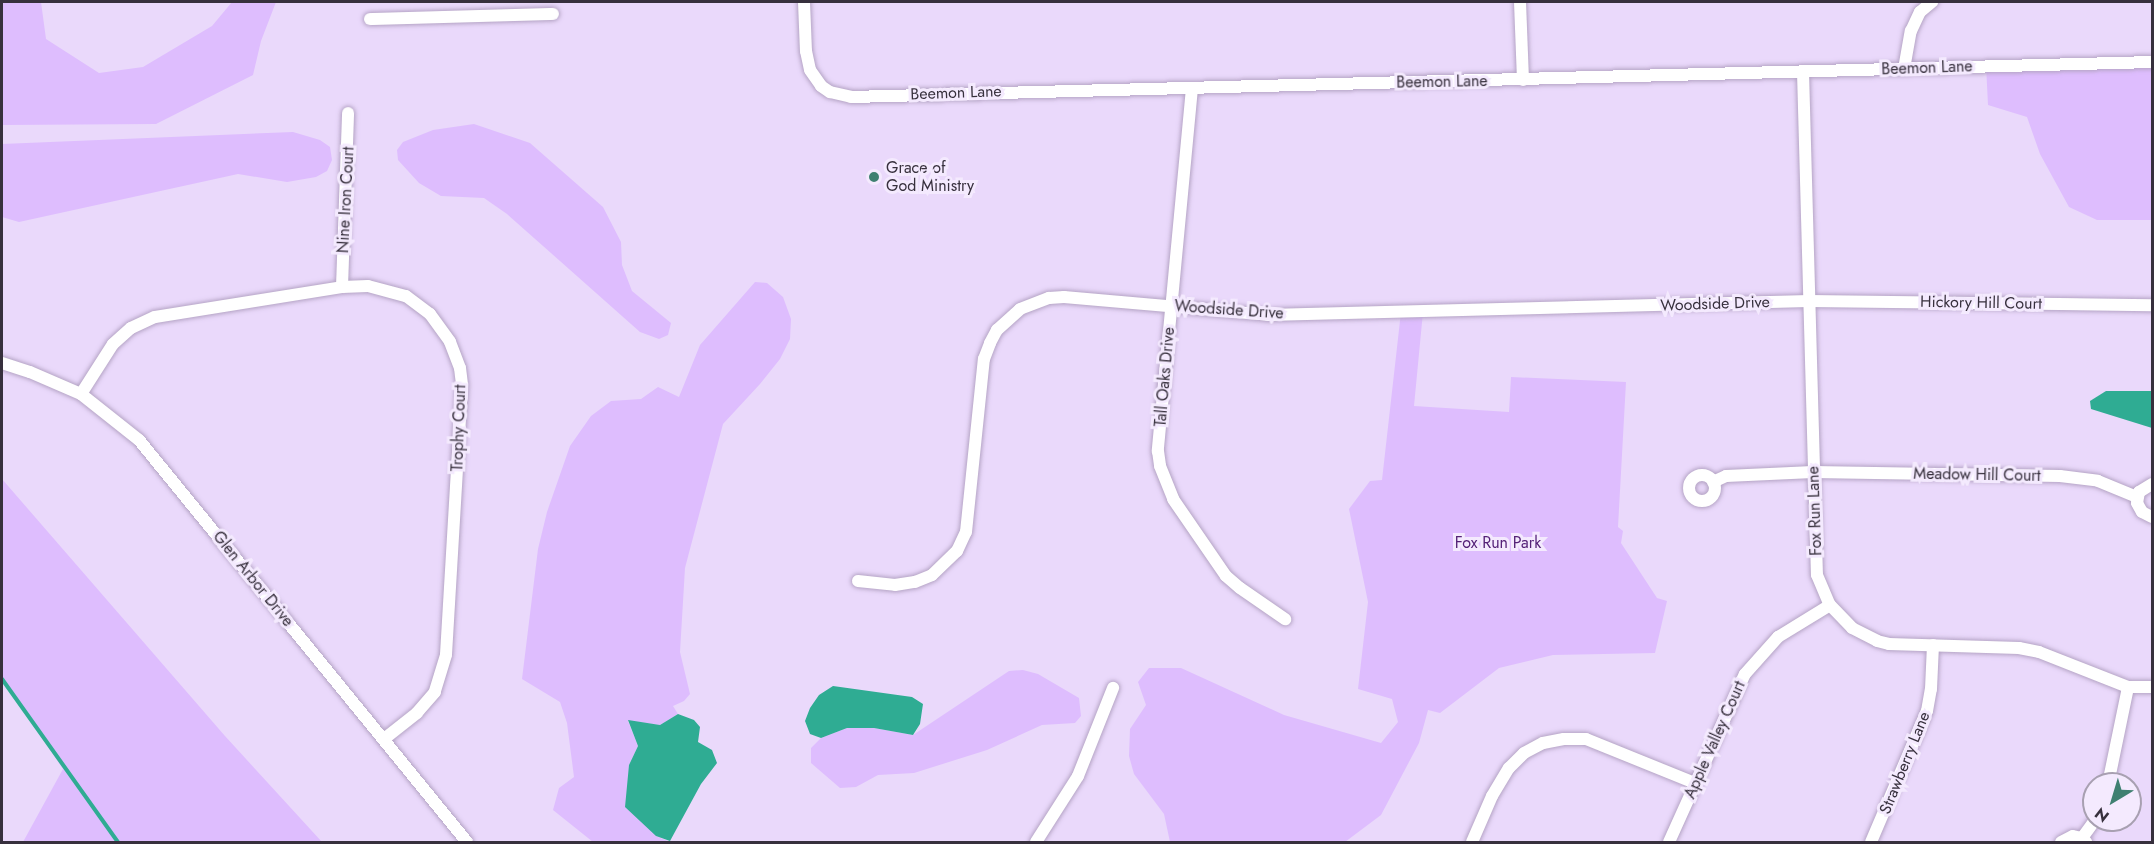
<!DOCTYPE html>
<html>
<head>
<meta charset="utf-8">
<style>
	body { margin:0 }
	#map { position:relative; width:2154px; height:844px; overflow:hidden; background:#ead9fb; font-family:Jost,sans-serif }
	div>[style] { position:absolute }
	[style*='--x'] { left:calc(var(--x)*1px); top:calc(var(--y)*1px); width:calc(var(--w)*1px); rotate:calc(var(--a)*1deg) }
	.green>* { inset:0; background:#debdfe }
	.water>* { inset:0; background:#2fac93 }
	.stream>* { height:4px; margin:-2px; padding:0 2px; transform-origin:2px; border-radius:2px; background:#2fac93 }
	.roads { filter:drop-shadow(0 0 2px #b5a4c5) drop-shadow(0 0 2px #b5a4c5) }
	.minor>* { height:12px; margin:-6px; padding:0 6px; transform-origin:6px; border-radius:6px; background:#fff }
	.minor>.ring { margin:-6px; padding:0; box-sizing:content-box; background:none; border:12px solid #fff; border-radius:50% }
	.dots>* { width:16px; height:16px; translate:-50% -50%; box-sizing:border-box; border:3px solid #f4eafe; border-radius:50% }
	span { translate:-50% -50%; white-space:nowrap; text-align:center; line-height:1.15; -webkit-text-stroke:6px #f4eafe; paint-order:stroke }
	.street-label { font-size:16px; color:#37303d }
	.poi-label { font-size:16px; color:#37303d }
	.left { translate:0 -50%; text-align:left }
	.park-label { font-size:16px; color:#542177 }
	.frame { position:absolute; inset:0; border:3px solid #37303d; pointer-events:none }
	.north { position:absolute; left:2082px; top:772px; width:60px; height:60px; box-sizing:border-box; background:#f4eafe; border:2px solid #a8a0b1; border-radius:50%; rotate:218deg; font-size:16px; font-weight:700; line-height:24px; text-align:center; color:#37303d }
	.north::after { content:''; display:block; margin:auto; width:21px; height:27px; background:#3f8071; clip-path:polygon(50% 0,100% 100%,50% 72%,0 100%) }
</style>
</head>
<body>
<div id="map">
	<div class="green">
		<div style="clip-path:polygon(2px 2px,41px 2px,46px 39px,99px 73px,143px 67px,212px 26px,232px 2px,276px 2px,261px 41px,253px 75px,156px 124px,2px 125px)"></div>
		<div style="clip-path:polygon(2152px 62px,2152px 220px,2097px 220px,2069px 207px,2040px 154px,2027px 117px,1988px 105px,1986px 65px)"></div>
		<div style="clip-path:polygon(474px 124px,530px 143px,603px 207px,621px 242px,622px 265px,632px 291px,671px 323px,668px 335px,659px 339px,640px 332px,507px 214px,484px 198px,441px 196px,419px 183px,398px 160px,397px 150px,403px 142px,433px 130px)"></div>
		<div style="clip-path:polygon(293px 132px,320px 140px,330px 147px,332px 160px,327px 171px,316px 177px,287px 182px,238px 174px,19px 222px,2px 217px,2px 144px)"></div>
		<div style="clip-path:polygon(755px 282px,767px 283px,783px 297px,791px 319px,790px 339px,780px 359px,760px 384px,723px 424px,685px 568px,680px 652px,690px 694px,684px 701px,673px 706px,678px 714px,660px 725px,628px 721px,638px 746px,629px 765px,656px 836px,670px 842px,593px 842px,553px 810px,559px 788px,574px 777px,567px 723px,560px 702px,522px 679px,538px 549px,547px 512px,570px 446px,591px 416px,611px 401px,641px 399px,658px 387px,679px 397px,700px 345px)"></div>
		<div style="clip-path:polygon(1401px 312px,1423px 312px,1414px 406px,1509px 412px,1511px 377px,1626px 382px,1618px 527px,1623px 531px,1621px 543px,1657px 598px,1667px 601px,1655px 653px,1553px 655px,1499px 668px,1440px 713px,1428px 710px,1419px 743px,1381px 815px,1345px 842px,1170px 842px,1164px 814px,1134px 774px,1129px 756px,1130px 729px,1146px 705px,1138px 682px,1149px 668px,1181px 668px,1284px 715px,1381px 743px,1398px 722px,1392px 699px,1358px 689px,1368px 602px,1349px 509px,1370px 481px,1382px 480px)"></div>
		<div style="clip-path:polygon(2px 479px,225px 736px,322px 842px,23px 842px,63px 769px,2px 679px)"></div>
		<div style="clip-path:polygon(1023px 670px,1038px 674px,1079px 698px,1081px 716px,1075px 723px,1042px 725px,987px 750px,914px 773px,878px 775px,856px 787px,840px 788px,811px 763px,811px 748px,821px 738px,847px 728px,874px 728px,913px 735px,1009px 671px)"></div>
	</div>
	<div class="water">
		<div style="clip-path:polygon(2106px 391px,2152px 391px,2152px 428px,2091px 409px,2090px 401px)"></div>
		<div style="clip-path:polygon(833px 686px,912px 697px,923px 704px,920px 724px,913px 735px,874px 728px,847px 728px,821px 738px,810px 734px,805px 721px,810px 708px,819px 695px)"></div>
		<div style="clip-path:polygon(678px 714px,694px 720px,700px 727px,698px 742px,712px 750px,717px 763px,701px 784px,670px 841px,656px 836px,625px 807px,629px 765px,638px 746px,628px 720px,660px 725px)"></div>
	</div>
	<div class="stream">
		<div style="--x:2;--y:679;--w:200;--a:54.6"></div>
	</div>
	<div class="roads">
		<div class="minor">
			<div style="--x:804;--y:2;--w:49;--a:87.7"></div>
			<div style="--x:806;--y:51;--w:19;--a:78"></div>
			<div style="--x:810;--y:70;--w:19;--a:55"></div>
			<div style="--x:821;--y:86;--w:11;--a:34"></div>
			<div style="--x:830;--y:92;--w:22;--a:13"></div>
			<div style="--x:851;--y:97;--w:1301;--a:-1.54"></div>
			<div style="--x:1520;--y:2;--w:78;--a:87.8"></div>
			<div style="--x:370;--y:19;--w:183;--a:-1.6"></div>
			<div style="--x:1904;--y:69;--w:39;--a:-80"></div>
			<div style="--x:1911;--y:31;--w:21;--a:-65"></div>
			<div style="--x:1920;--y:12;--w:16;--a:-40"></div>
			<div style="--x:1803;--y:72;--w:503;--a:88.41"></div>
			<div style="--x:1817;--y:575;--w:33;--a:67"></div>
			<div style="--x:1830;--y:605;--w:32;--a:46"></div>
			<div style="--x:1852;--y:628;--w:28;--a:27"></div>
			<div style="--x:1877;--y:641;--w:12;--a:14"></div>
			<div style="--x:1889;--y:644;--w:130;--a:1.8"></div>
			<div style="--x:2019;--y:648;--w:20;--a:11"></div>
			<div style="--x:2039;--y:652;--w:96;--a:21.5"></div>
			<div style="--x:2128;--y:687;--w:24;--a:0"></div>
			<div style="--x:1192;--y:88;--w:365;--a:95.4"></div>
			<div style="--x:1158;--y:451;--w:15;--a:82"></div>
			<div style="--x:1160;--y:466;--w:35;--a:68"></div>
			<div style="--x:1173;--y:499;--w:93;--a:55.5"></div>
			<div style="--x:1226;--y:576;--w:18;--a:41"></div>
			<div style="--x:1240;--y:588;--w:55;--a:34.6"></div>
			<div style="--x:342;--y:287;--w:174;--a:-88"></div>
			<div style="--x:2;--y:363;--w:29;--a:18"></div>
			<div style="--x:30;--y:372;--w:56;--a:23.3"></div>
			<div style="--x:81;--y:394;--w:74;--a:38.4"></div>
			<div style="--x:139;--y:440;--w:519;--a:50.79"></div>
			<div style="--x:81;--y:394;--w:59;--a:-57.4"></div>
			<div style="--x:113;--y:344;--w:24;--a:-42"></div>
			<div style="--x:131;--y:328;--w:26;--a:-25"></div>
			<div style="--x:155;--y:317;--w:189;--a:-9.1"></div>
			<div style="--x:342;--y:287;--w:26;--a:-2"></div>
			<div style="--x:368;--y:286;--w:39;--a:15"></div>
			<div style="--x:406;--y:296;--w:30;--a:37"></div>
			<div style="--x:430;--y:314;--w:34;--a:54"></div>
			<div style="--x:450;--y:342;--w:28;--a:69"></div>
			<div style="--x:460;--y:368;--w:17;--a:83"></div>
			<div style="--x:462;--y:385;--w:270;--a:93.4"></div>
			<div style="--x:446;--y:655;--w:39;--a:107"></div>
			<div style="--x:435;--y:692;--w:28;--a:131"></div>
			<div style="--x:417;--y:713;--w:42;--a:141.8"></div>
			<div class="ring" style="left:1689px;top:475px;width:14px;height:14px"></div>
			<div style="--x:1713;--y:482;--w:14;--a:-25"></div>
			<div style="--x:1726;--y:476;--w:87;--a:-2.6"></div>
			<div style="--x:1813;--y:472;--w:247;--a:0.9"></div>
			<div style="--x:2060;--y:476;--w:38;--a:7"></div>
			<div style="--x:2098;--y:481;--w:42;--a:22.3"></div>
			<div style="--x:2152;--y:484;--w:15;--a:148"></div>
			<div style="--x:2139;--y:492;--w:11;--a:100"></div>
			<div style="--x:2137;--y:503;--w:10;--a:61"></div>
			<div style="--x:2142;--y:512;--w:11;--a:27"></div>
			<div style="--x:858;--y:581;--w:37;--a:6"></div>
			<div style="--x:895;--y:585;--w:20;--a:-9"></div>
			<div style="--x:915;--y:582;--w:18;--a:-22"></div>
			<div style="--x:932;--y:575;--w:35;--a:-44"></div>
			<div style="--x:957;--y:551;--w:21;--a:-65"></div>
			<div style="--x:966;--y:532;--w:174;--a:-84.1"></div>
			<div style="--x:984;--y:359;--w:17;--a:-69"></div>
			<div style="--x:990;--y:343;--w:15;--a:-62"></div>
			<div style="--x:997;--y:330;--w:31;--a:-42"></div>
			<div style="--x:1020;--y:309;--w:31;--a:-21"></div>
			<div style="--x:1049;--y:298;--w:15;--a:-4"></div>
			<div style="--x:1064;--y:297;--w:205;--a:5"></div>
			<div style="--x:1268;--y:315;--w:541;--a:-1.48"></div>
			<div style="--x:1809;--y:301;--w:343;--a:0.7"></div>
			<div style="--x:2108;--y:784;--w:99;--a:-78.3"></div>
			<div style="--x:2082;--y:838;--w:22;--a:-54"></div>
			<div style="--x:1036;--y:842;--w:78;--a:-57.5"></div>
			<div style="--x:1078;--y:776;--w:95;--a:-68.3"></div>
			<div style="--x:1472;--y:842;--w:50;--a:-66.5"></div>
			<div style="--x:1492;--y:796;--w:33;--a:-59"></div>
			<div style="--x:1509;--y:768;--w:21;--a:-45"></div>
			<div style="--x:1524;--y:753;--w:21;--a:-28"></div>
			<div style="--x:1543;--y:743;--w:21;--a:-11"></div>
			<div style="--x:1564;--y:739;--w:22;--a:0"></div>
			<div style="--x:1586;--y:739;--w:118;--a:22"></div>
			<div style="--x:1669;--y:842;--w:184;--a:-65.7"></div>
			<div style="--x:1745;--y:674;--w:50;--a:-48.3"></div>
			<div style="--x:1778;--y:637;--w:61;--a:-31.6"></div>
			<div style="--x:1871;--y:842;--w:142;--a:-66.9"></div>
			<div style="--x:1927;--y:711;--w:22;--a:-80"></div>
			<div style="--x:1931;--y:689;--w:44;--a:-87.4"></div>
			<div style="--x:2061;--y:842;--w:13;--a:-27"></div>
			<div style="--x:2073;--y:836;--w:9;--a:13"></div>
			<div style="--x:2082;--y:838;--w:6;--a:45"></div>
		</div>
	</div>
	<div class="dots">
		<div style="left:874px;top:177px;background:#3f8071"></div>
	</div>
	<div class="street-label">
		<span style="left:1927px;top:68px;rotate:-2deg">Beemon Lane</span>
		<span style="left:1442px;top:82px;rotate:-1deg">Beemon Lane</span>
		<span style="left:956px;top:93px;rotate:-2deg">Beemon Lane</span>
		<span style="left:346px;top:200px;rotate:-87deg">Nine Iron Court</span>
		<span style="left:1981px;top:303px;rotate:1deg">Hickory Hill Court</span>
		<span style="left:1715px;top:304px;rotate:-2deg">Woodside Drive</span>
		<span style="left:1229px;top:310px;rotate:4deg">Woodside Drive</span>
		<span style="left:1165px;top:377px;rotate:-85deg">Tall Oaks Drive</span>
		<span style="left:459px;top:428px;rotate:-88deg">Trophy Court</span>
		<span style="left:1977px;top:475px;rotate:1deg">Meadow Hill Court</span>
		<span style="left:1815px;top:511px;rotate:-92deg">Fox Run Lane</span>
		<span style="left:253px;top:579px;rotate:51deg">Glen Arbor Drive</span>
		<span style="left:1715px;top:740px;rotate:-66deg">Apple Valley Court</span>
		<span style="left:1905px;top:763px;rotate:-68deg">Strawberry Lane</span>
	</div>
	<div class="poi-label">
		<span class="left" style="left:886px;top:177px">Grace of<br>God Ministry</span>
	</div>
	<div class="park-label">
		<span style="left:1498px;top:543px">Fox Run Park</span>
	</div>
	<div class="frame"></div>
	<div class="north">N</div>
</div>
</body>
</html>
